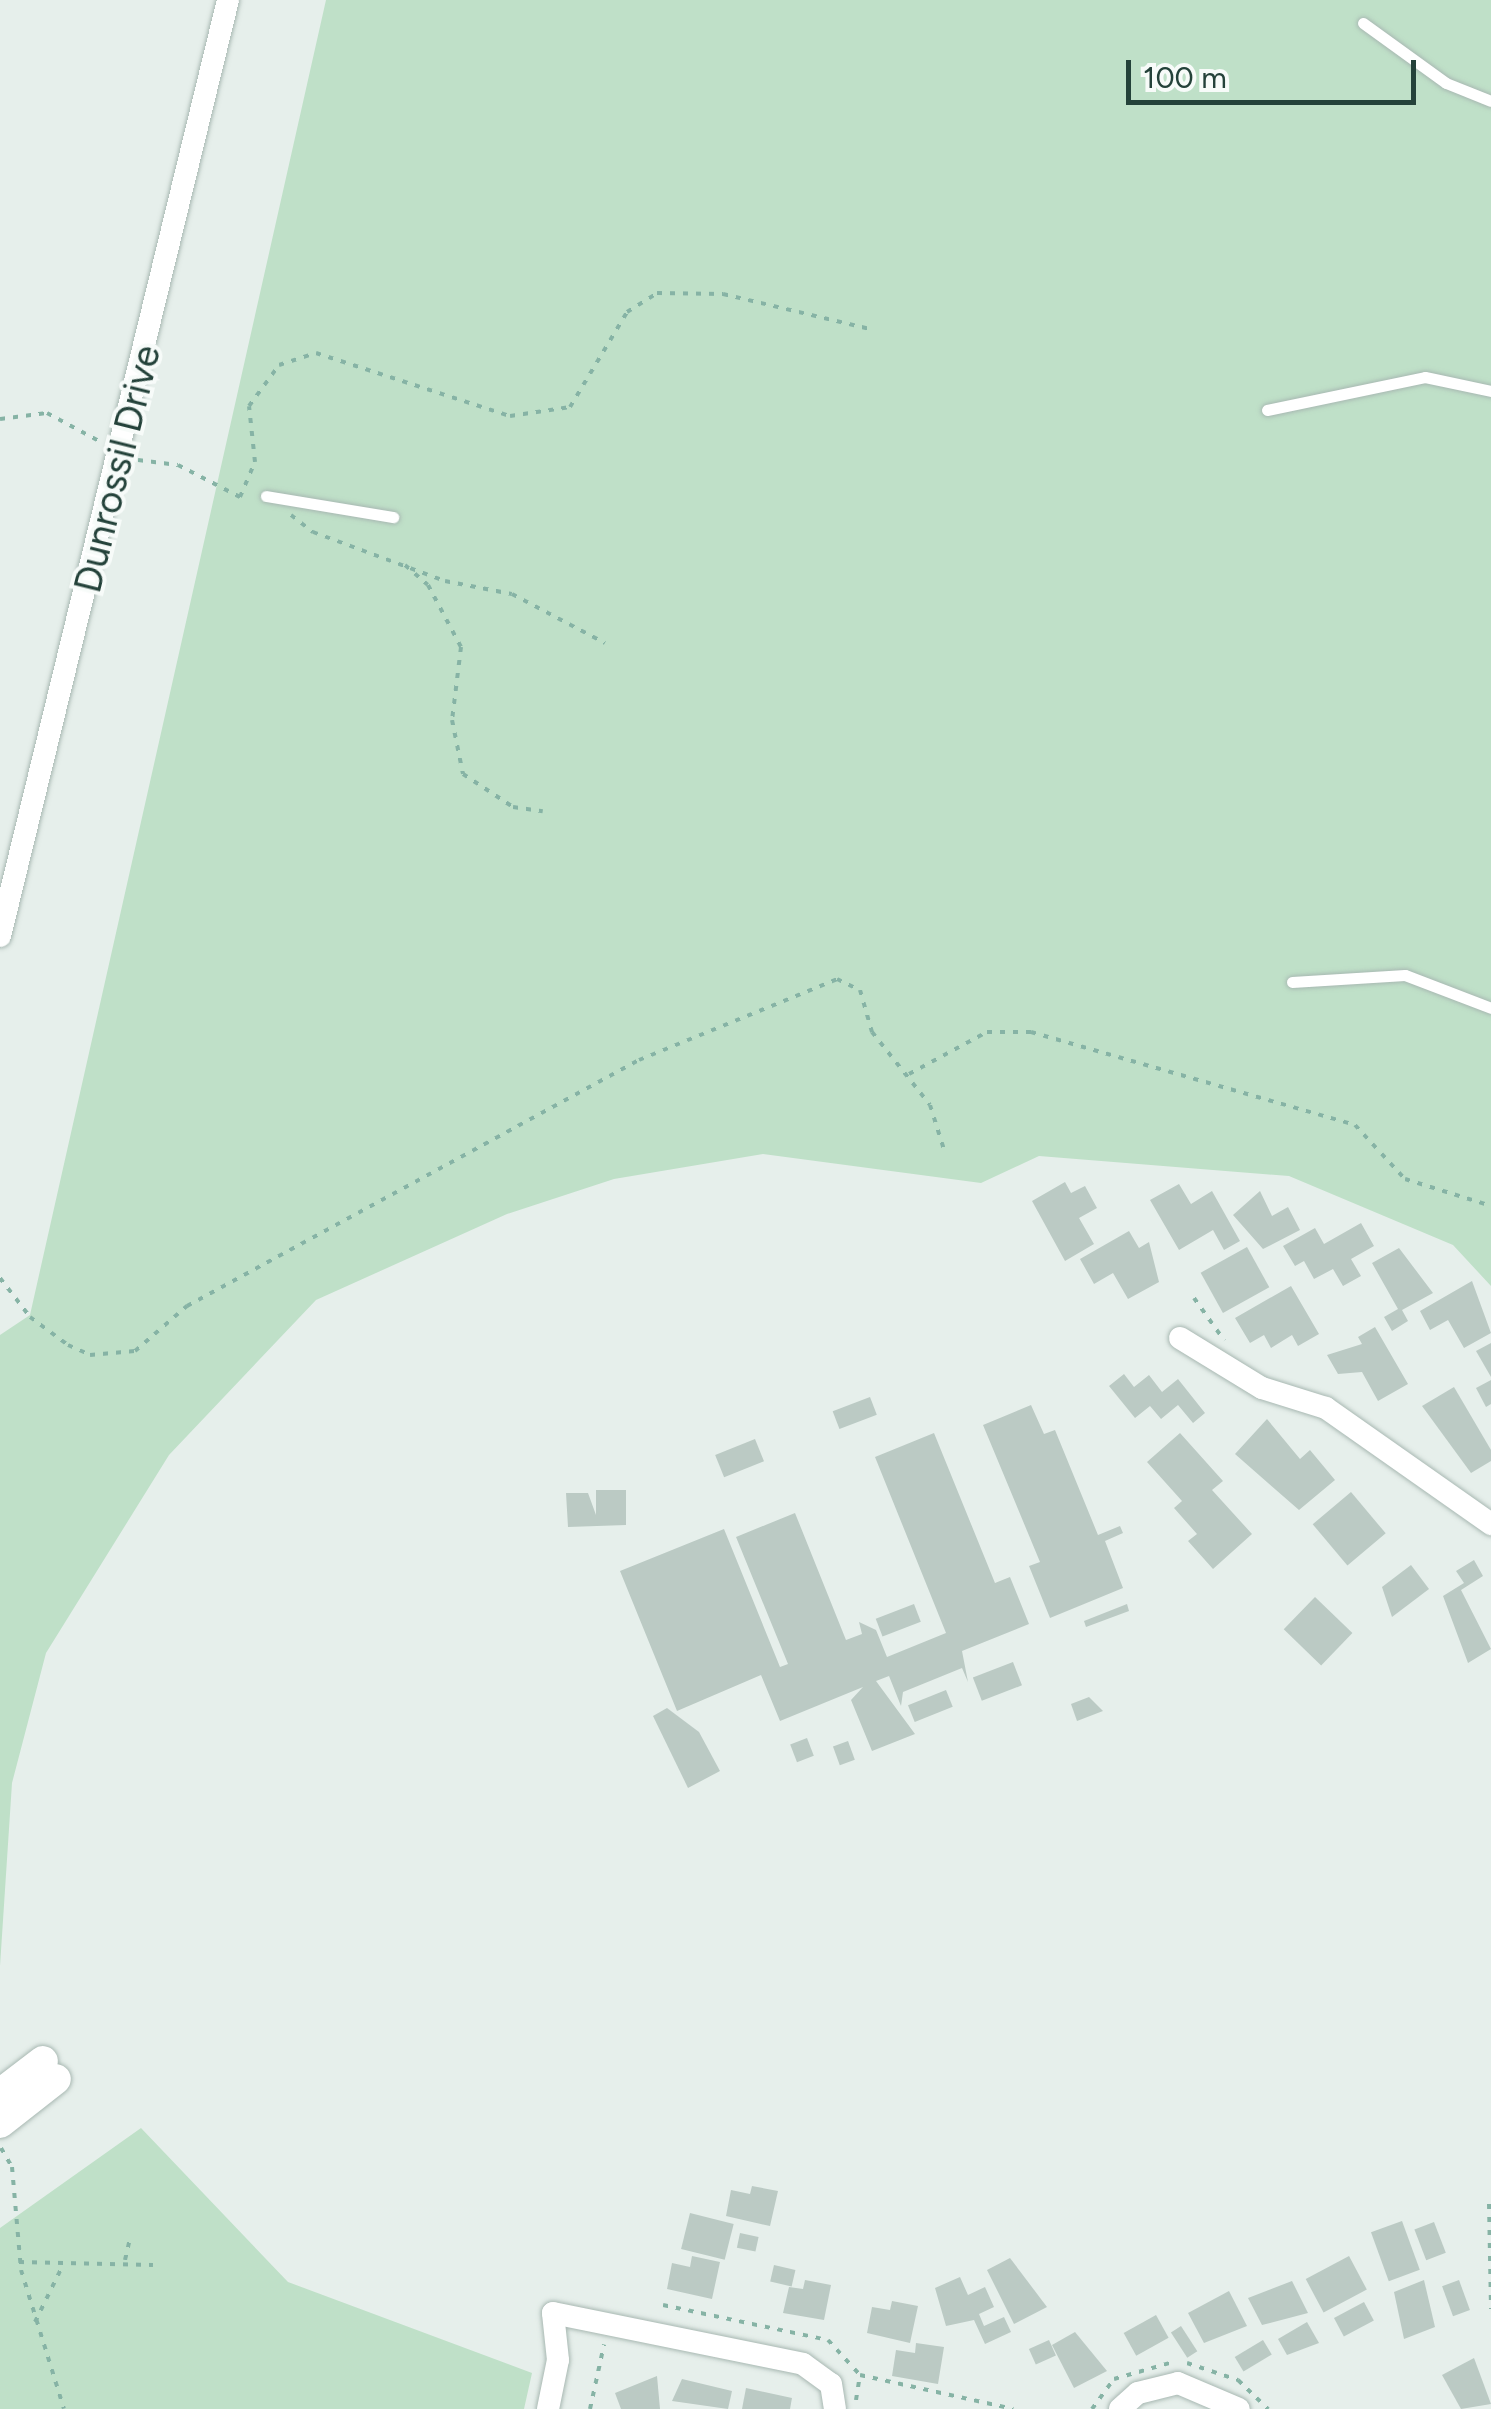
<!DOCTYPE html>
<html>
<head>
<meta charset="utf-8">
<style>
	body { margin:0 }
	#map { position:relative; width:1491px; height:2409px; overflow:hidden; background:#e6efeb; font-family:Figtree,sans-serif }
	div>[style] { position:absolute }
	[style*='--x'] { left:calc(var(--x)*1px); top:calc(var(--y)*1px); width:calc(var(--w)*1px); rotate:calc(var(--a)*1deg) }
	.green>* { inset:0; background:#bfe0c8 }
	.building>* { inset:0; background:#bbcac4; transform-origin:0 0 }
	.path>* { height:4px; margin-top:-2px; transform-origin:0; background:repeating-linear-gradient(90deg,#86b3a5 0 5px,transparent 0 13px) }
	.roads { filter:drop-shadow(0 0 2px #a8b8b2) drop-shadow(0 0 2px #a8b8b2) }
	.lane>* { height:11px; margin:-5.5px; padding:0 5.5px; transform-origin:5.5px; border-radius:5.5px; background:#fff }
	.street>* { height:22px; margin:-11px; padding:0 11px; transform-origin:11px; border-radius:11px; background:#fff }
	.secondary>* { height:30px; margin:-15px; padding:0 15px; transform-origin:15px; border-radius:15px; background:#fff }
	span { translate:-50% -50%; white-space:nowrap; text-align:center; line-height:1.15; -webkit-text-stroke:8px #f7fbf9; paint-order:stroke }
	.street-label { font-size:38px; color:#24423a }
	.scale { position:absolute; left:1126px; top:60px; width:290px; height:45px; box-sizing:border-box; border:5px solid #24423a; border-top:0; padding-left:12px; font-size:30px; line-height:35px; white-space:nowrap; color:#24423a; -webkit-text-stroke:8px #f7fbf9; paint-order:stroke }
</style>
</head>
<body>
<div id="map">
	<div class="green">
		<div style="clip-path:polygon(326px 0,1491px 0,1491px 1286px,1453px 1245px,1289px 1176px,1039px 1156px,981px 1183px,763px 1154px,614px 1179px,507px 1214px,316px 1300px,169px 1455px,46px 1653px,12px 1783px,0 1966px,0 1335px,30px 1315px)"></div>
		<div style="clip-path:polygon(141px 2128px,288px 2282px,532px 2373px,524px 2409px,0 2409px,0 2228px)"></div>
	</div>
	<div class="building">
		<div style="clip-path:polygon(1065px 1182px,1071px 1193px,1085px 1186px,1097px 1208px,1079px 1218px,1094px 1244px,1065px 1261px,1032px 1201px)"></div>
		<div style="clip-path:polygon(1179px 1184px,1191px 1204px,1212px 1191px,1240px 1241px,1224px 1250px,1213px 1230px,1179px 1250px,1150px 1200px)"></div>
		<div style="clip-path:polygon(1260px 1191px,1272px 1216px,1288px 1207px,1300px 1230px,1263px 1249px,1233px 1215px)"></div>
		<div style="clip-path:polygon(1361px 1223px,1374px 1246px,1351px 1259px,1361px 1276px,1343px 1286px,1333px 1269px,1314px 1279px,1304px 1261px,1295px 1266px,1283px 1246px,1315px 1228px,1324px 1244px)"></div>
		<div style="clip-path:polygon(1129px 1231px,1139px 1248px,1149px 1242px,1159px 1282px,1128px 1299px,1113px 1273px,1094px 1284px,1080px 1259px)"></div>
		<div style="left:1247px;top:1247px;width:46px;height:53px;rotate:61deg"></div>
		<div style="clip-path:polygon(1399px 1248px,1433px 1293px,1402px 1310px,1408px 1321px,1392px 1331px,1384px 1317px,1398px 1309px,1372px 1263px)"></div>
		<div style="clip-path:polygon(1472px 1281px,1491px 1333px,1464px 1348px,1448px 1320px,1430px 1330px,1420px 1311px)"></div>
		<div style="clip-path:polygon(1291px 1286px,1319px 1334px,1298px 1346px,1292px 1335px,1271px 1348px,1264px 1335px,1250px 1343px,1235px 1318px)"></div>
		<div style="clip-path:polygon(1375px 1327px,1408px 1384px,1378px 1401px,1362px 1372px,1338px 1374px,1327px 1355px,1362px 1344px,1358px 1337px)"></div>
		<div style="clip-path:polygon(1491px 1343px,1491px 1377px,1476px 1351px)"></div>
		<div style="clip-path:polygon(1124px 1374px,1134px 1387px,1149px 1375px,1162px 1392px,1178px 1379px,1205px 1413px,1193px 1423px,1178px 1405px,1161px 1419px,1150px 1406px,1135px 1418px,1109px 1386px)"></div>
		<div style="clip-path:polygon(1491px 1380px,1491px 1404px,1486px 1407px,1476px 1388px)"></div>
		<div style="clip-path:polygon(1454px 1387px,1491px 1450px,1491px 1461px,1471px 1473px,1422px 1406px)"></div>
		<div style="left:870px;top:1397px;width:19px;height:40px;rotate:69deg"></div>
		<div style="clip-path:polygon(1031px 1405px,1044px 1434px,1055px 1430px,1098px 1535px,1120px 1526px,1123px 1533px,1105px 1541px,1123px 1588px,1050px 1618px,1029px 1566px,1040px 1562px,983px 1425px)"></div>
		<div style="clip-path:polygon(1267px 1419px,1300px 1459px,1310px 1450px,1335px 1480px,1299px 1510px,1235px 1454px)"></div>
		<div style="clip-path:polygon(934px 1433px,995px 1583px,1010px 1577px,1029px 1624px,962px 1651px,968px 1682px,962px 1668px,903px 1692px,901px 1706px,889px 1676px,876px 1681px,915px 1734px,872px 1751px,851px 1700px,863px 1687px,780px 1721px,761px 1675px,677px 1711px,620px 1571px,724px 1529px,780px 1667px,788px 1664px,736px 1537px,795px 1513px,846px 1640px,862px 1634px,859px 1622px,876px 1630px,887px 1657px,946px 1633px,875px 1457px)"></div>
		<div style="clip-path:polygon(1180px 1433px,1223px 1481px,1212px 1490px,1252px 1534px,1213px 1569px,1188px 1541px,1197px 1534px,1174px 1508px,1182px 1501px,1147px 1462px)"></div>
		<div style="left:755px;top:1439px;width:24px;height:43px;rotate:68deg"></div>
		<div style="clip-path:polygon(596px 1490px,626px 1490px,626px 1525px,568px 1527px,566px 1493px,588px 1493px,596px 1515px)"></div>
		<div style="left:1351px;top:1492px;width:54px;height:50px;rotate:50deg"></div>
		<div style="clip-path:polygon(1474px 1560px,1483px 1576px,1461px 1590px,1491px 1649px,1468px 1663px,1443px 1596px,1464px 1583px,1456px 1571px)"></div>
		<div style="clip-path:polygon(1411px 1565px,1429px 1589px,1392px 1617px,1382px 1587px)"></div>
		<div style="left:1315px;top:1597px;width:52px;height:45px;rotate:44deg"></div>
		<div style="left:914px;top:1604px;width:19px;height:41px;rotate:69deg"></div>
		<div style="clip-path:polygon(1127px 1604px,1129px 1611px,1086px 1627px,1084px 1621px)"></div>
		<div style="left:1013px;top:1662px;width:25px;height:43px;rotate:69deg"></div>
		<div style="left:946px;top:1690px;width:18px;height:41px;rotate:68deg"></div>
		<div style="clip-path:polygon(1089px 1697px,1103px 1711px,1077px 1721px,1071px 1704px)"></div>
		<div style="clip-path:polygon(667px 1708px,699px 1732px,720px 1771px,688px 1788px,653px 1716px)"></div>
		<div style="left:807px;top:1738px;width:19px;height:18px;rotate:69deg"></div>
		<div style="left:848px;top:1741px;width:20px;height:16px;rotate:70deg"></div>
		<div style="clip-path:polygon(752px 2186px,778px 2191px,770px 2226px,726px 2216px,731px 2190px,750px 2194px)"></div>
		<div style="left:690px;top:2213px;width:45px;height:37px;rotate:14deg"></div>
		<div style="left:1402px;top:2221px;width:52px;height:33px;rotate:70deg"></div>
		<div style="left:1434px;top:2222px;width:33px;height:21px;rotate:69deg"></div>
		<div style="left:740px;top:2233px;width:19px;height:15px;rotate:12deg"></div>
		<div style="clip-path:polygon(692px 2256px,720px 2262px,712px 2299px,667px 2289px,672px 2263px,690px 2267px)"></div>
		<div style="left:1349px;top:2256px;width:38px;height:49px;rotate:62deg"></div>
		<div style="clip-path:polygon(1010px 2258px,1047px 2307px,1014px 2324px,987px 2270px)"></div>
		<div style="left:774px;top:2265px;width:22px;height:17px;rotate:13deg"></div>
		<div style="clip-path:polygon(960px 2277px,968px 2295px,985px 2287px,994px 2307px,979px 2314px,984px 2326px,1004px 2317px,1011px 2332px,985px 2344px,974px 2320px,946px 2326px,935px 2288px)"></div>
		<div style="clip-path:polygon(805px 2280px,831px 2285px,824px 2320px,783px 2313px,789px 2287px,803px 2289px)"></div>
		<div style="clip-path:polygon(1424px 2280px,1435px 2327px,1404px 2339px,1394px 2292px)"></div>
		<div style="left:1459px;top:2280px;width:32px;height:18px;rotate:70deg"></div>
		<div style="clip-path:polygon(1292px 2281px,1308px 2313px,1262px 2325px,1248px 2298px)"></div>
		<div style="clip-path:polygon(1229px 2291px,1247px 2326px,1204px 2343px,1188px 2313px)"></div>
		<div style="clip-path:polygon(892px 2301px,918px 2306px,910px 2343px,867px 2333px,872px 2307px,890px 2310px)"></div>
		<div style="left:1364px;top:2302px;width:21px;height:34px;rotate:62deg"></div>
		<div style="left:1156px;top:2315px;width:26px;height:37px;rotate:61deg"></div>
		<div style="clip-path:polygon(1307px 2322px,1319px 2343px,1287px 2355px,1278px 2339px)"></div>
		<div style="left:1181px;top:2326px;width:30px;height:12px;rotate:57deg"></div>
		<div style="clip-path:polygon(1075px 2332px,1107px 2371px,1074px 2388px,1052px 2345px)"></div>
		<div style="left:1049px;top:2340px;width:17px;height:22px;rotate:66deg"></div>
		<div style="left:1263px;top:2340px;width:17px;height:33px;rotate:59deg"></div>
		<div style="clip-path:polygon(916px 2343px,944px 2347px,938px 2384px,892px 2376px,896px 2350px,915px 2353px)"></div>
		<div style="clip-path:polygon(1474px 2358px,1491px 2404px,1461px 2409px,1442px 2375px)"></div>
		<div style="clip-path:polygon(657px 2376px,660px 2409px,621px 2409px,615px 2393px)"></div>
		<div style="clip-path:polygon(682px 2379px,732px 2391px,728px 2409px,672px 2401px)"></div>
		<div style="clip-path:polygon(746px 2388px,792px 2398px,790px 2409px,742px 2409px)"></div>
	</div>
	<div class="path">
		<div style="--x:0;--y:419;--w:47;--a:-7.3"></div>
		<div style="--x:47;--y:413;--w:59;--a:28.3"></div>
		<div style="--x:138;--y:460;--w:40;--a:7.1"></div>
		<div style="--x:178;--y:465;--w:70;--a:27.3"></div>
		<div style="--x:240;--y:497;--w:38;--a:-67"></div>
		<div style="--x:255;--y:462;--w:56;--a:-96.1"></div>
		<div style="--x:249;--y:406;--w:51;--a:-53.8"></div>
		<div style="--x:279;--y:365;--w:39;--a:-18"></div>
		<div style="--x:316;--y:353;--w:204;--a:18"></div>
		<div style="--x:510;--y:416;--w:61;--a:-8.5"></div>
		<div style="--x:570;--y:407;--w:111;--a:-59"></div>
		<div style="--x:627;--y:312;--w:36;--a:-32"></div>
		<div style="--x:657;--y:293;--w:66;--a:0.9"></div>
		<div style="--x:723;--y:294;--w:151;--a:13.4"></div>
		<div style="--x:291;--y:515;--w:28;--a:38"></div>
		<div style="--x:313;--y:532;--w:141;--a:20.4"></div>
		<div style="--x:445;--y:581;--w:68;--a:11"></div>
		<div style="--x:512;--y:594;--w:105;--a:27.8"></div>
		<div style="--x:405;--y:565;--w:30;--a:41"></div>
		<div style="--x:428;--y:585;--w:70;--a:62"></div>
		<div style="--x:461;--y:647;--w:74;--a:97"></div>
		<div style="--x:452;--y:720;--w:55;--a:78.5"></div>
		<div style="--x:463;--y:774;--w:60;--a:33.4"></div>
		<div style="--x:513;--y:807;--w:30;--a:8"></div>
		<div style="--x:909;--y:1074;--w:89;--a:-28.3"></div>
		<div style="--x:987;--y:1032;--w:44;--a:0"></div>
		<div style="--x:1031;--y:1032;--w:337;--a:16"></div>
		<div style="--x:1355;--y:1125;--w:74;--a:47.2"></div>
		<div style="--x:1405;--y:1179;--w:90;--a:17.4"></div>
		<div style="--x:0;--y:1278;--w:49;--a:52.4"></div>
		<div style="--x:30;--y:1317;--w:47;--a:36.4"></div>
		<div style="--x:68;--y:1345;--w:24;--a:24"></div>
		<div style="--x:90;--y:1355;--w:45;--a:-5.1"></div>
		<div style="--x:135;--y:1351;--w:69;--a:-40.9"></div>
		<div style="--x:187;--y:1306;--w:515;--a:-28.56"></div>
		<div style="--x:639;--y:1060;--w:214;--a:-22.2"></div>
		<div style="--x:837;--y:979;--w:25;--a:26"></div>
		<div style="--x:860;--y:990;--w:44;--a:74.1"></div>
		<div style="--x:872;--y:1032;--w:93;--a:51.5"></div>
		<div style="--x:930;--y:1105;--w:50;--a:72.6"></div>
		<div style="--x:1194;--y:1298;--w:52;--a:54.5"></div>
		<div style="--x:1;--y:2148;--w:22;--a:60"></div>
		<div style="--x:12;--y:2167;--w:103;--a:85"></div>
		<div style="--x:21;--y:2270;--w:145;--a:72.8"></div>
		<div style="--x:1489;--y:2204;--w:105;--a:88.9"></div>
		<div style="--x:125;--y:2260;--w:23;--a:-77"></div>
		<div style="--x:19;--y:2262;--w:134;--a:1.3"></div>
		<div style="--x:663;--y:2305;--w:169;--a:12"></div>
		<div style="--x:828;--y:2340;--w:47;--a:47.6"></div>
		<div style="--x:860;--y:2375;--w:157;--a:12.5"></div>
		<div style="--x:35;--y:2322;--w:59;--a:-63.9"></div>
		<div style="--x:1187;--y:2363;--w:54;--a:18.4"></div>
		<div style="--x:1238;--y:2380;--w:42;--a:44"></div>
		<div style="--x:856;--y:2400;--w:25;--a:-81"></div>
		<div style="--x:590;--y:2409;--w:66;--a:-77.7"></div>
		<div style="--x:1092;--y:2409;--w:37;--a:-54"></div>
		<div style="--x:1114;--y:2379;--w:61;--a:-16.1"></div>
	</div>
	<div class="roads">
		<div class="lane">
			<div style="--x:1363;--y:23;--w:102;--a:35.9"></div>
			<div style="--x:1446;--y:83;--w:48;--a:21.8"></div>
			<div style="--x:1267;--y:410;--w:161;--a:-11.8"></div>
			<div style="--x:1425;--y:377;--w:67;--a:12"></div>
			<div style="--x:266;--y:496;--w:129;--a:9.4"></div>
			<div style="--x:1292;--y:982;--w:113;--a:-3.5"></div>
			<div style="--x:1405;--y:975;--w:92;--a:21"></div>
		</div>
		<div class="street">
			<div style="--x:0;--y:936;--w:963;--a:-76.31"></div>
			<div style="--x:1180;--y:1338;--w:96;--a:31.4"></div>
			<div style="--x:1262;--y:1388;--w:67;--a:17.4"></div>
			<div style="--x:1326;--y:1408;--w:202;--a:35.1"></div>
			<div style="--x:548;--y:2409;--w:50;--a:-78.5"></div>
			<div style="--x:558;--y:2360;--w:47;--a:-96.1"></div>
			<div style="--x:553;--y:2313;--w:255;--a:11.5"></div>
			<div style="--x:803;--y:2364;--w:34;--a:36"></div>
			<div style="--x:831;--y:2384;--w:25;--a:81"></div>
			<div style="--x:1120;--y:2409;--w:24;--a:-42"></div>
			<div style="--x:1138;--y:2393;--w:41;--a:-14"></div>
			<div style="--x:1178;--y:2383;--w:66;--a:23.1"></div>
		</div>
		<div class="secondary">
			<div style="--x:0;--y:2094;--w:54;--a:-37.5"></div>
			<div style="--x:0;--y:2123;--w:71;--a:-38.2"></div>
		</div>
	</div>
	<div class="street-label">
		<span style="left:118px;top:469px;rotate:-76deg">Dunrossil Drive</span>
	</div>
	<div class="scale">100 m</div>
</div>
</body>
</html>
